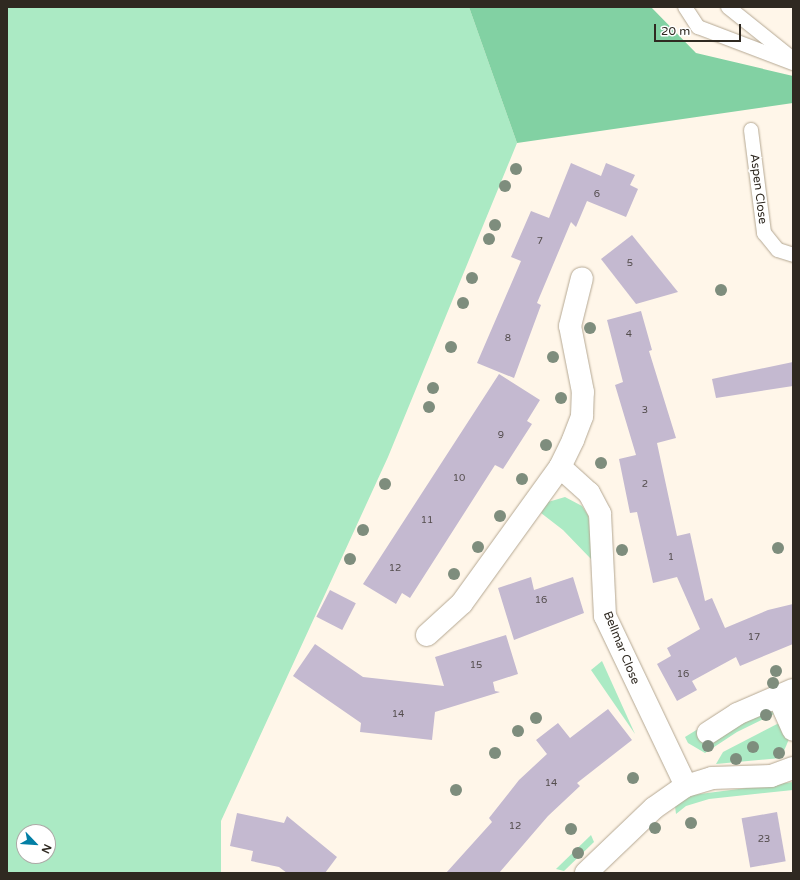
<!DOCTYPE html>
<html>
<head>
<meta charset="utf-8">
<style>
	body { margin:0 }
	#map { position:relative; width:800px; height:880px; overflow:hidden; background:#fff6e9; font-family:"Varela Round",sans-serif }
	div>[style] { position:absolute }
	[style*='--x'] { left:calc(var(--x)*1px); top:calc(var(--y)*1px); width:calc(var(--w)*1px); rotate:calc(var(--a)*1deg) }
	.green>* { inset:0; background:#abeac4 }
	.forest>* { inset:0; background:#82d1a3 }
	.building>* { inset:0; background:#c4b9d0; transform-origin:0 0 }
	.roads { filter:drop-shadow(0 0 1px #b5a893) drop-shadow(0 0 1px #b5a893) }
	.lane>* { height:14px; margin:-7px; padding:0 7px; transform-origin:7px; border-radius:7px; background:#fff }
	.street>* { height:22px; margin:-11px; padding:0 11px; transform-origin:11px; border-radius:11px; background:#fff }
	.trees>* { width:12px; height:12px; margin:-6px; border-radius:50%; background:#7e8d7d }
	span { translate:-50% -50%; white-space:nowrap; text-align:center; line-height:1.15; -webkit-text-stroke:3.5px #fff; paint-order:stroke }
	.number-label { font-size:10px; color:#544d4d }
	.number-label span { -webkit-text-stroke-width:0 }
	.street-label { font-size:12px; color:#2f2921 }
	.frame { position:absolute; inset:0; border:8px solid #2f2921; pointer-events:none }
	.north { position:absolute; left:16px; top:824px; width:40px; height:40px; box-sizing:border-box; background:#fff; border:1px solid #aca9a6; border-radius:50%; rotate:115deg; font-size:11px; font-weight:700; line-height:16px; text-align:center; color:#2f2921 }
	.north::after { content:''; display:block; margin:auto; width:14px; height:18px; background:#037fa5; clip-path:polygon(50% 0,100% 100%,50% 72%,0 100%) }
	.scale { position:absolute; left:654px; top:24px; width:87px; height:18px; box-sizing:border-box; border:2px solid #2f2921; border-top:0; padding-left:5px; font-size:12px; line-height:14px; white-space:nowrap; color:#2f2921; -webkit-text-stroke:3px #fff; paint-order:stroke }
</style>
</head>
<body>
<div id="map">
	<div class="green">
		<div style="clip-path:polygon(evenodd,7px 7px,469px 7px,517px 143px,388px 457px,221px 821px,221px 873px,7px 873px,7px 7px,24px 832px,48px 832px,48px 856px,24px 856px,24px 832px)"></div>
		<div style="clip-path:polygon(565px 497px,582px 506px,588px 515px,593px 542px,591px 559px,563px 530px,541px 513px,548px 502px)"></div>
		<div style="clip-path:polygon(602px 661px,635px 734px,591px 670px)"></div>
		<div style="clip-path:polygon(772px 711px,774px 714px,737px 732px,705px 753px,688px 743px,685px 737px,698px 729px,706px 740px,739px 723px)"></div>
		<div style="clip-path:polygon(781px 722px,789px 739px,781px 758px,716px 764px,723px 752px)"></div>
		<div style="clip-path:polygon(793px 782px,793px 790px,709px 799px,686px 806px,676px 814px,675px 806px,692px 795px)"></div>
		<div style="clip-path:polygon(591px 835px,594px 842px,564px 871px,556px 869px)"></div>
	</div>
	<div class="forest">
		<div style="clip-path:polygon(469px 7px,651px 7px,696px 53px,793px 76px,793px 103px,517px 143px)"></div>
	</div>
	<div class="building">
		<div style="clip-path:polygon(571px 163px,601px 176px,606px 163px,635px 175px,630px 185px,638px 189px,626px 217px,587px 201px,576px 227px,571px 222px,537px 303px,541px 305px,514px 378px,477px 363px,521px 261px,511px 257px,531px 211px,549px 218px)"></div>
		<div style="clip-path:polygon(632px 235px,678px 292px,636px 304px,601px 259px)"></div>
		<div style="clip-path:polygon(641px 311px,652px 350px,649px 351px,676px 438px,657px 443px,677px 536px,690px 533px,705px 601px,712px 598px,725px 628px,768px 610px,793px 604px,793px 644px,740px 666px,736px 657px,692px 681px,697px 690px,677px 701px,657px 664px,671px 656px,667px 648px,700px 629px,677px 577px,653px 583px,637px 512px,630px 513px,619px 459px,636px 455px,615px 385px,623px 382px,607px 320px)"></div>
		<div style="clip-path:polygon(793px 362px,793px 386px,716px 398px,712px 379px)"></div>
		<div style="clip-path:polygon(499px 374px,540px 400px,527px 421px,532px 424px,503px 469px,495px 465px,410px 598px,402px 593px,396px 604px,363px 584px)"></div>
		<div style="clip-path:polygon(531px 577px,534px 590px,573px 577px,584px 613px,514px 640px,498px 588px)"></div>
		<div style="left:330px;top:590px;width:29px;height:30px;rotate:27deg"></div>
		<div style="clip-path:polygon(506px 635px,518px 674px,493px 682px,495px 691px,500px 692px,435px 712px,432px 740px,360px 732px,361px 723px,293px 676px,315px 644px,363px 677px,444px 686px,435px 657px)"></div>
		<div style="clip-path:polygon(608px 709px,632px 740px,577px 783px,580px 786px,548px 816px,499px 873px,446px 873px,492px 822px,489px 818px,519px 780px,547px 754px,536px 740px,558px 723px,570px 738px)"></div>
		<div style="left:777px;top:812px;width:50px;height:36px;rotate:80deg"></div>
		<div style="clip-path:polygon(237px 813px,284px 823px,287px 816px,337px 857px,325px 873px,287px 873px,279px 867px,251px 861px,253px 851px,230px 846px)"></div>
	</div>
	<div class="roads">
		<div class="lane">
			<div style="--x:685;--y:7;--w:24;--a:57"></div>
			<div style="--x:698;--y:27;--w:102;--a:20.8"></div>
			<div style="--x:728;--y:7;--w:83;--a:38.7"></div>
			<div style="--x:751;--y:130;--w:104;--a:82.8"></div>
			<div style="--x:764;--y:233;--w:22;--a:51"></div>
			<div style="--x:778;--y:250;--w:16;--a:18"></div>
		</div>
		<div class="street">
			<div style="--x:560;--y:467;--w:39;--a:42"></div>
			<div style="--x:589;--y:493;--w:24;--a:62"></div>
			<div style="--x:600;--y:514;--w:102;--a:87.2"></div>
			<div style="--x:605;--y:616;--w:188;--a:64.5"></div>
			<div style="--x:427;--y:635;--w:47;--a:-42.4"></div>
			<div style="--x:462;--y:603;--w:168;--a:-54.2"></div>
			<div style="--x:560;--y:467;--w:30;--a:-64"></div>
			<div style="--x:573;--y:440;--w:26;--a:-69"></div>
			<div style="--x:582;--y:416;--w:24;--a:-88"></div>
			<div style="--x:583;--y:392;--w:67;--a:-101.1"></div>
			<div style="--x:570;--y:326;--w:49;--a:-76"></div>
			<div style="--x:778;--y:696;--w:37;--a:66"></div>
			<div style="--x:708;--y:733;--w:35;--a:-33"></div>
			<div style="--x:737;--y:714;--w:61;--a:-23.2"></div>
			<div style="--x:586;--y:873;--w:94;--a:-43.7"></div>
			<div style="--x:654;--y:808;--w:39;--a:-35"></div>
			<div style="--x:686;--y:786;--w:27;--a:-17"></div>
			<div style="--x:712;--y:778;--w:59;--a:-1.9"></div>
			<div style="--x:771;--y:776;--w:23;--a:-20"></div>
		</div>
	</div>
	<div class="trees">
		<div style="left:516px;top:169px"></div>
		<div style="left:505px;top:186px"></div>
		<div style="left:495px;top:225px"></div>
		<div style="left:489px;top:239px"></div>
		<div style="left:472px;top:278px"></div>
		<div style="left:721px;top:290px"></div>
		<div style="left:463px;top:303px"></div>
		<div style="left:590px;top:328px"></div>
		<div style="left:451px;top:347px"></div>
		<div style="left:553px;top:357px"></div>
		<div style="left:433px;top:388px"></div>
		<div style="left:561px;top:398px"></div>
		<div style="left:429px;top:407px"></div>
		<div style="left:546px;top:445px"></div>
		<div style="left:601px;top:463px"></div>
		<div style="left:522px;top:479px"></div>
		<div style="left:385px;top:484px"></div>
		<div style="left:500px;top:516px"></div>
		<div style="left:363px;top:530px"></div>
		<div style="left:478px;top:547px"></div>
		<div style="left:778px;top:548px"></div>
		<div style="left:622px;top:550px"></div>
		<div style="left:350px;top:559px"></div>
		<div style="left:454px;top:574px"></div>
		<div style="left:776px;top:671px"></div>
		<div style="left:773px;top:683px"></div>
		<div style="left:766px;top:715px"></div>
		<div style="left:536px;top:718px"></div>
		<div style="left:518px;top:731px"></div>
		<div style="left:708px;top:746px"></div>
		<div style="left:753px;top:747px"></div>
		<div style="left:495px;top:753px"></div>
		<div style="left:779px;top:753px"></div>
		<div style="left:736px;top:759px"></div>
		<div style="left:633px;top:778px"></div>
		<div style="left:456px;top:790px"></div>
		<div style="left:691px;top:823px"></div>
		<div style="left:655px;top:828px"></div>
		<div style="left:571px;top:829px"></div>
		<div style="left:578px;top:853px"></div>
	</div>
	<div class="number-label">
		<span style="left:597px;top:195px">6</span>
		<span style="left:540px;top:242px">7</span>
		<span style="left:630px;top:264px">5</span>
		<span style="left:629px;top:335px">4</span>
		<span style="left:508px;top:339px">8</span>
		<span style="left:645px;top:411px">3</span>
		<span style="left:501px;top:436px">9</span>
		<span style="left:459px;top:479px">10</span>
		<span style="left:645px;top:485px">2</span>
		<span style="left:427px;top:521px">11</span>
		<span style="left:671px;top:558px">1</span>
		<span style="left:395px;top:569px">12</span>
		<span style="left:541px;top:601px">16</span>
		<span style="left:754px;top:638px">17</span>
		<span style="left:476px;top:666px">15</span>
		<span style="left:683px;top:675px">16</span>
		<span style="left:398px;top:715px">14</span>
		<span style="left:551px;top:784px">14</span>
		<span style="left:515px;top:827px">12</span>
		<span style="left:764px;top:840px">23</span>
	</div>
	<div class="street-label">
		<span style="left:758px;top:189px;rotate:83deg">Aspen Close</span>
		<span style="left:621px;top:648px;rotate:68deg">Bellmar Close</span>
	</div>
	<div class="frame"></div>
	<div class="north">N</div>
	<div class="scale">20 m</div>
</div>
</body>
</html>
